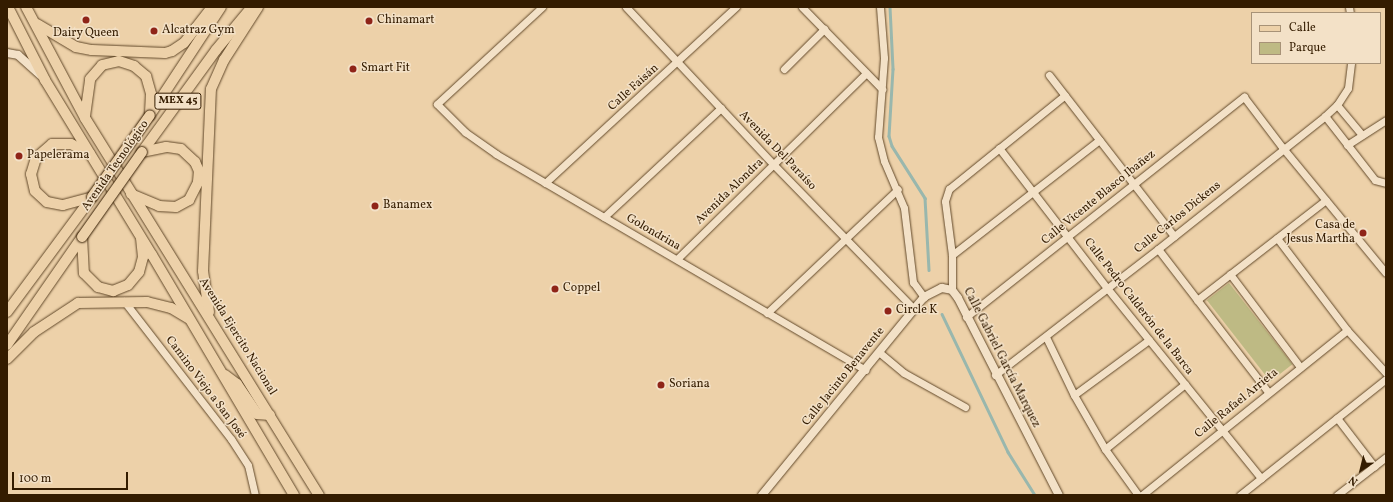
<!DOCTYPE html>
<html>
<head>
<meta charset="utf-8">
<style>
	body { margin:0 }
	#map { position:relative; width:1393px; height:502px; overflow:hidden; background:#edd1a9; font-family:Vollkorn,serif }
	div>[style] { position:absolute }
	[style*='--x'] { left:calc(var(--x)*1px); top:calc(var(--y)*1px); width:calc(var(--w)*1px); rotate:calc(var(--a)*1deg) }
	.green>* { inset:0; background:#beba84; transform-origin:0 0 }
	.stream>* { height:2.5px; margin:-1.25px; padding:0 1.25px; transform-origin:1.25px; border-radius:1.25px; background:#99b7ad }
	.roads { filter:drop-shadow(0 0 1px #62492a) drop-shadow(0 0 1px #62492a) }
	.minor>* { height:7px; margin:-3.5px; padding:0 3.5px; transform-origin:3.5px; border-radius:3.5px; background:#f3e1c7 }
	.tertiary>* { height:8px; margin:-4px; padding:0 4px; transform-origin:4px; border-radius:4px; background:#f3e1c7 }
	.primary>* { height:10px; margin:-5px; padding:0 5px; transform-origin:5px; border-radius:5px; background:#edd1a9 }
	.bridges { filter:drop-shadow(0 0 1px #341c00) drop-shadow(0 0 1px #341c00) }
	.primary-bridge>* { height:10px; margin:-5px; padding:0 5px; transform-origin:5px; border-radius:5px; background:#edd1a9 }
	.dots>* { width:11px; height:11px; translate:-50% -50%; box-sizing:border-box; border:2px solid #f3e1c7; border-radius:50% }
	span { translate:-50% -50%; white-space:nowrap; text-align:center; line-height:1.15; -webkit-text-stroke:3px #f3e1c7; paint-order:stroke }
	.shield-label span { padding:1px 3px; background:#f3e1c7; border:1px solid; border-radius:3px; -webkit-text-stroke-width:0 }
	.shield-label { font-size:11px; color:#341c00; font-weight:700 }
	.poi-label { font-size:12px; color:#341c00 }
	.left { translate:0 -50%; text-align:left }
	.right { translate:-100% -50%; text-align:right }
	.street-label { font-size:12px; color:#341c00 }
	.frame { position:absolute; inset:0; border:8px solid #341c00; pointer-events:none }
	.legend { position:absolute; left:1251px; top:12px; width:130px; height:52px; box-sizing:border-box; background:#f3e1c7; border:1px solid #a79277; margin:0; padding:5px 7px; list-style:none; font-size:12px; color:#341c00 }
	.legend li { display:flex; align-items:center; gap:8px; height:20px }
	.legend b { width:20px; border:1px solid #a79277 }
	.north { position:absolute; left:1341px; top:450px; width:40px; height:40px; -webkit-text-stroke:3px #f3e1c7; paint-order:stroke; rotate:215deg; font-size:11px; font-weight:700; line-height:16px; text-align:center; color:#341c00 }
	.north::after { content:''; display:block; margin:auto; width:14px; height:18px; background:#341c00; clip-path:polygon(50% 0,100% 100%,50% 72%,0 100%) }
	.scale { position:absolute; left:12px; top:472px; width:116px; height:18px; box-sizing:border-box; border:2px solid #341c00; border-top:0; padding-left:5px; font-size:12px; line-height:14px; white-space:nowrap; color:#341c00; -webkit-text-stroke:3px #f3e1c7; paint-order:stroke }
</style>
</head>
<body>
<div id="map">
	<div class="green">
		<div style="left:1229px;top:283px;width:103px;height:28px;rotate:52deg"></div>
	</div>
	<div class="stream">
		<div style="--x:890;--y:7;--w:62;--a:87.2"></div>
		<div style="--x:893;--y:69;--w:67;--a:93.4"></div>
		<div style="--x:889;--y:136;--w:10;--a:73"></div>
		<div style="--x:892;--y:146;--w:62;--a:57.6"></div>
		<div style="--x:925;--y:198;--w:72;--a:86.8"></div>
		<div style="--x:942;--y:314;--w:153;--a:64.4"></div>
		<div style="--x:1008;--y:452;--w:51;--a:57.9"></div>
	</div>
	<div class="roads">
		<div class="minor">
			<div style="--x:542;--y:7;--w:143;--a:137.3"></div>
			<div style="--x:437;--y:104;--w:40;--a:45"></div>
			<div style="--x:465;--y:132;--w:38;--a:35"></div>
			<div style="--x:496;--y:154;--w:428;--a:30.3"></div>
			<div style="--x:626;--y:7;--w:216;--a:46.9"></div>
			<div style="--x:774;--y:165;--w:201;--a:45.8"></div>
			<div style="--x:802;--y:7;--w:115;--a:45.7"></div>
			<div style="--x:880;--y:7;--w:51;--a:85.5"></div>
			<div style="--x:884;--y:58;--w:79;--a:94.3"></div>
			<div style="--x:878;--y:137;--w:25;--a:76"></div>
			<div style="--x:884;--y:161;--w:51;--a:66.9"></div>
			<div style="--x:904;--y:208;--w:75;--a:83.1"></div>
			<div style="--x:913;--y:282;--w:19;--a:54"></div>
			<div style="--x:1349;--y:7;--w:6;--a:81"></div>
			<div style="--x:784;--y:69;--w:57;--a:-45"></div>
			<div style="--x:1049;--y:75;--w:204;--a:52.2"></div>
			<div style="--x:1337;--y:105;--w:39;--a:50"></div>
			<div style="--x:1325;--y:116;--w:81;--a:52"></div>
			<div style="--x:1375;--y:180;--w:11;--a:15"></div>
			<div style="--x:1347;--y:145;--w:46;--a:-32.7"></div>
			<div style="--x:999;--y:148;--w:177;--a:52.4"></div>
			<div style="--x:1107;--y:288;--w:245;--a:51"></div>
			<div style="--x:545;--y:183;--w:260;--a:-42.7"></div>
			<div style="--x:604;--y:217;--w:160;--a:-43"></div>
			<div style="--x:1277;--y:238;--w:116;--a:52.7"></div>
			<div style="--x:1347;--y:330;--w:58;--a:47.8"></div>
			<div style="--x:1158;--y:249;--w:180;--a:52.4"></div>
			<div style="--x:952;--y:255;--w:187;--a:-38"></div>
			<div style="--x:677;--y:259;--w:265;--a:-44.5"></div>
			<div style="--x:1230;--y:274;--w:116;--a:53"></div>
			<div style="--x:952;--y:290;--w:35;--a:-90"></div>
			<div style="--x:952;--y:255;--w:54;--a:-97.4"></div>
			<div style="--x:945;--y:201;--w:13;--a:-72"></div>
			<div style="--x:949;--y:189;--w:149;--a:-39"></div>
			<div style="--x:1197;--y:300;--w:163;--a:-37.8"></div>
			<div style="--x:124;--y:301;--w:175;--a:52.2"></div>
			<div style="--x:231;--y:439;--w:31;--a:57"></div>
			<div style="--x:248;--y:465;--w:31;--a:77"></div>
			<div style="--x:767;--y:313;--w:180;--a:-43.4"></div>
			<div style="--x:966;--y:317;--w:355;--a:-38.4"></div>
			<div style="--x:1244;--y:97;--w:63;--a:52.8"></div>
			<div style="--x:1282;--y:147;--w:163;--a:50.5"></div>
			<div style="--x:1046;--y:337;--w:64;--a:64.2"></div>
			<div style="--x:1074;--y:395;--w:62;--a:60.1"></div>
			<div style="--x:1105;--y:449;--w:57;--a:54.3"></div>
			<div style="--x:880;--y:353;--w:31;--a:40"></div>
			<div style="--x:904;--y:373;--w:70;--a:29.1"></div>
			<div style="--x:995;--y:375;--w:206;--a:-37.7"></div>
			<div style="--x:1158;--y:249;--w:213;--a:-38.5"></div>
			<div style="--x:1325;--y:116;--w:16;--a:-43"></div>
			<div style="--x:1337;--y:105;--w:20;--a:-57"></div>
			<div style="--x:1348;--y:88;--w:25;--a:-83"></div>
			<div style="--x:1074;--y:395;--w:93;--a:-36.3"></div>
			<div style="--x:1337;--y:418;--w:61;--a:52.4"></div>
			<div style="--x:1105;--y:449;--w:103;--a:-39.1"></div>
			<div style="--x:1142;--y:495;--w:263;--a:-38.8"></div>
			<div style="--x:1240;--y:495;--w:186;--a:-38.5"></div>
			<div style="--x:1337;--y:495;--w:62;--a:-37.8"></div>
		</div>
		<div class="tertiary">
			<div style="--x:7;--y:53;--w:11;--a:10"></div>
			<div style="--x:18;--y:55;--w:30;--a:42"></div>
			<div style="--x:762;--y:495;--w:240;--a:-50.7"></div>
			<div style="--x:914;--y:309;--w:16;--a:-50"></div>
			<div style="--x:924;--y:297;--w:20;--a:-27"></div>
			<div style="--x:942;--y:288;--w:10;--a:11"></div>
			<div style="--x:952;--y:290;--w:10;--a:53"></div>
			<div style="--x:958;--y:298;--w:221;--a:62.9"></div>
		</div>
		<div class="primary">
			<div style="--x:8;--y:7;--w:82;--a:63.1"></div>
			<div style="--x:45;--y:80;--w:205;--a:58.6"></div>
			<div style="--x:152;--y:255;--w:279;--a:59.4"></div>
			<div style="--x:26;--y:7;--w:126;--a:62"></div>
			<div style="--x:85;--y:118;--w:444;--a:58.2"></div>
			<div style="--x:37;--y:24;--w:45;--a:30.5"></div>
			<div style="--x:76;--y:47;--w:16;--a:11"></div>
			<div style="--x:92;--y:50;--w:73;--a:2.4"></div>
			<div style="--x:165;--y:53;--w:7;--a:-16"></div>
			<div style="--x:172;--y:51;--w:14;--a:-34"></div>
			<div style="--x:184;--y:43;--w:46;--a:-52.1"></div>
			<div style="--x:150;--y:115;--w:129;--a:-56.7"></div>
			<div style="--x:85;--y:116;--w:37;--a:-82"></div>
			<div style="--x:90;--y:79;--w:18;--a:-49"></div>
			<div style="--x:102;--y:65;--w:17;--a:-13"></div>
			<div style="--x:119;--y:61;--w:16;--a:18"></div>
			<div style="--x:134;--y:66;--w:16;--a:40"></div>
			<div style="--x:146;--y:76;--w:19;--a:74"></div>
			<div style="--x:151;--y:94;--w:21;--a:93"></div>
			<div style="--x:142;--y:152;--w:126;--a:-54"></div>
			<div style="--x:216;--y:50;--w:56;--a:-50.1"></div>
			<div style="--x:90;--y:154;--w:21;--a:-152"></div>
			<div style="--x:71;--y:144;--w:19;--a:180"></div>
			<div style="--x:52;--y:144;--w:21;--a:139"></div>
			<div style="--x:36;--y:158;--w:17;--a:107"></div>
			<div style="--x:31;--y:174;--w:17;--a:77"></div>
			<div style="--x:35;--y:191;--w:16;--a:43"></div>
			<div style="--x:47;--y:202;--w:16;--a:11"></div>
			<div style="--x:63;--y:205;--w:30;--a:-15"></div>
			<div style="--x:131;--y:194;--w:30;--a:23"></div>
			<div style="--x:159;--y:206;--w:17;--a:3"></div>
			<div style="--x:176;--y:207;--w:15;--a:-28"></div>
			<div style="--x:189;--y:200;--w:20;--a:-63"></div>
			<div style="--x:198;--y:182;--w:11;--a:-85"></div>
			<div style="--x:199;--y:171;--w:10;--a:-114"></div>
			<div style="--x:195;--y:162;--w:19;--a:-137"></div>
			<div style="--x:181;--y:149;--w:15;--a:-172"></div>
			<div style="--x:166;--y:147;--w:25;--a:168"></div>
			<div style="--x:82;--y:237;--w:36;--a:87"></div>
			<div style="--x:84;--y:273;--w:20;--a:45"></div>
			<div style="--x:98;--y:287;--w:16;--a:15"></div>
			<div style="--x:113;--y:291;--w:16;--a:-22"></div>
			<div style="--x:128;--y:285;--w:17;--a:-50"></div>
			<div style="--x:139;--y:272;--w:16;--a:-75"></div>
			<div style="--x:143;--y:257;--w:18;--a:-96"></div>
			<div style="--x:7;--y:312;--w:143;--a:-53.5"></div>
			<div style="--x:209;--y:312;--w:41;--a:-98.3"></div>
			<div style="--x:203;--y:271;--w:182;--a:-87.5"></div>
			<div style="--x:211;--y:89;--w:32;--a:-66"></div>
			<div style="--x:224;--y:60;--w:63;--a:-57.3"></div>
			<div style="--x:7;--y:345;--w:131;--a:-55.2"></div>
			<div style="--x:7;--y:359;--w:38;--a:-45"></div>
			<div style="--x:34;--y:332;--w:53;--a:-33.4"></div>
			<div style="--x:78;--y:303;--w:69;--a:-0.8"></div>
			<div style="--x:147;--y:302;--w:25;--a:14"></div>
			<div style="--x:171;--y:308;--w:21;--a:31"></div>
			<div style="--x:225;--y:375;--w:15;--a:37"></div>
			<div style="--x:237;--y:384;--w:36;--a:56"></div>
			<div style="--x:257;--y:414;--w:13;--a:4"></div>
		</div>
	</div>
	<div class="bridges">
		<div class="primary-bridge">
			<div style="--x:92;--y:197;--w:100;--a:-54.7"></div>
			<div style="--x:82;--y:237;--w:104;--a:-54.8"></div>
		</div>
	</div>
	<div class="dots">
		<div style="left:86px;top:20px;background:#8f2418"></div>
		<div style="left:369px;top:21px;background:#8f2418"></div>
		<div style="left:154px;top:31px;background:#8f2418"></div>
		<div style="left:353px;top:69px;background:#8f2418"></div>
		<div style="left:19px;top:156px;background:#8f2418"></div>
		<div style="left:375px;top:206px;background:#8f2418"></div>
		<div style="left:1363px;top:233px;background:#8f2418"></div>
		<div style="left:555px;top:289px;background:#8f2418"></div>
		<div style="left:888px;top:311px;background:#8f2418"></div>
		<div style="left:661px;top:385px;background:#8f2418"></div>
	</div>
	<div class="shield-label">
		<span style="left:178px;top:101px">MEX 45</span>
	</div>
	<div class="poi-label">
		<span class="left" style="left:377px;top:21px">Chinamart</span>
		<span class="left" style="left:162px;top:31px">Alcatraz Gym</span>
		<span style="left:86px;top:34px">Dairy Queen</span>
		<span class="left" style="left:361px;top:69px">Smart Fit</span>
		<span class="left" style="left:27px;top:156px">Papelerama</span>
		<span class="left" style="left:383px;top:206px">Banamex</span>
		<span class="right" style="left:1355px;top:233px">Casa de<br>Jesus Martha</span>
		<span class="left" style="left:563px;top:289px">Coppel</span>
		<span class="left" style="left:896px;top:311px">Circle K</span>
		<span class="left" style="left:669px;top:385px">Soriana</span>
	</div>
	<div class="street-label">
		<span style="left:634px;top:88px;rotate:-42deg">Calle Faisán</span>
		<span style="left:777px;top:151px;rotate:46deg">Avenida Del Paraíso</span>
		<span style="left:116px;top:166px;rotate:-55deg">Avenida Tecnológico</span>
		<span style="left:730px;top:192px;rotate:-44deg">Avenida Alondra</span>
		<span style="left:1099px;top:198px;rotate:-39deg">Calle Vicente Blasco Ibañez</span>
		<span style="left:1178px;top:218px;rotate:-39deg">Calle Carlos Dickens</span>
		<span style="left:653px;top:233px;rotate:30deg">Golondrina</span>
		<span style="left:1138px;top:307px;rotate:52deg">Calle Pedro Calderón de la Barca</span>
		<span style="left:237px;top:337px;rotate:58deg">Avenida Ejercito Nacional</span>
		<span style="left:1001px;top:358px;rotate:63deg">Calle Gabriel García Marquez</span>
		<span style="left:844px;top:377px;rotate:-51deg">Calle Jacinto Benavente</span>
		<span style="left:205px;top:388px;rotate:53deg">Camino Viejo a San José</span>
		<span style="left:1237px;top:404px;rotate:-39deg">Calle Rafael Arrieta</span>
	</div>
	<div class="frame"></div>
	<ul class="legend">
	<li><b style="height:5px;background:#edd1a9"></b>Calle</li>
	<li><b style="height:11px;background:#beba84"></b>Parque</li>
	</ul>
	<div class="north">N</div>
	<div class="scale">100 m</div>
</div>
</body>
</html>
